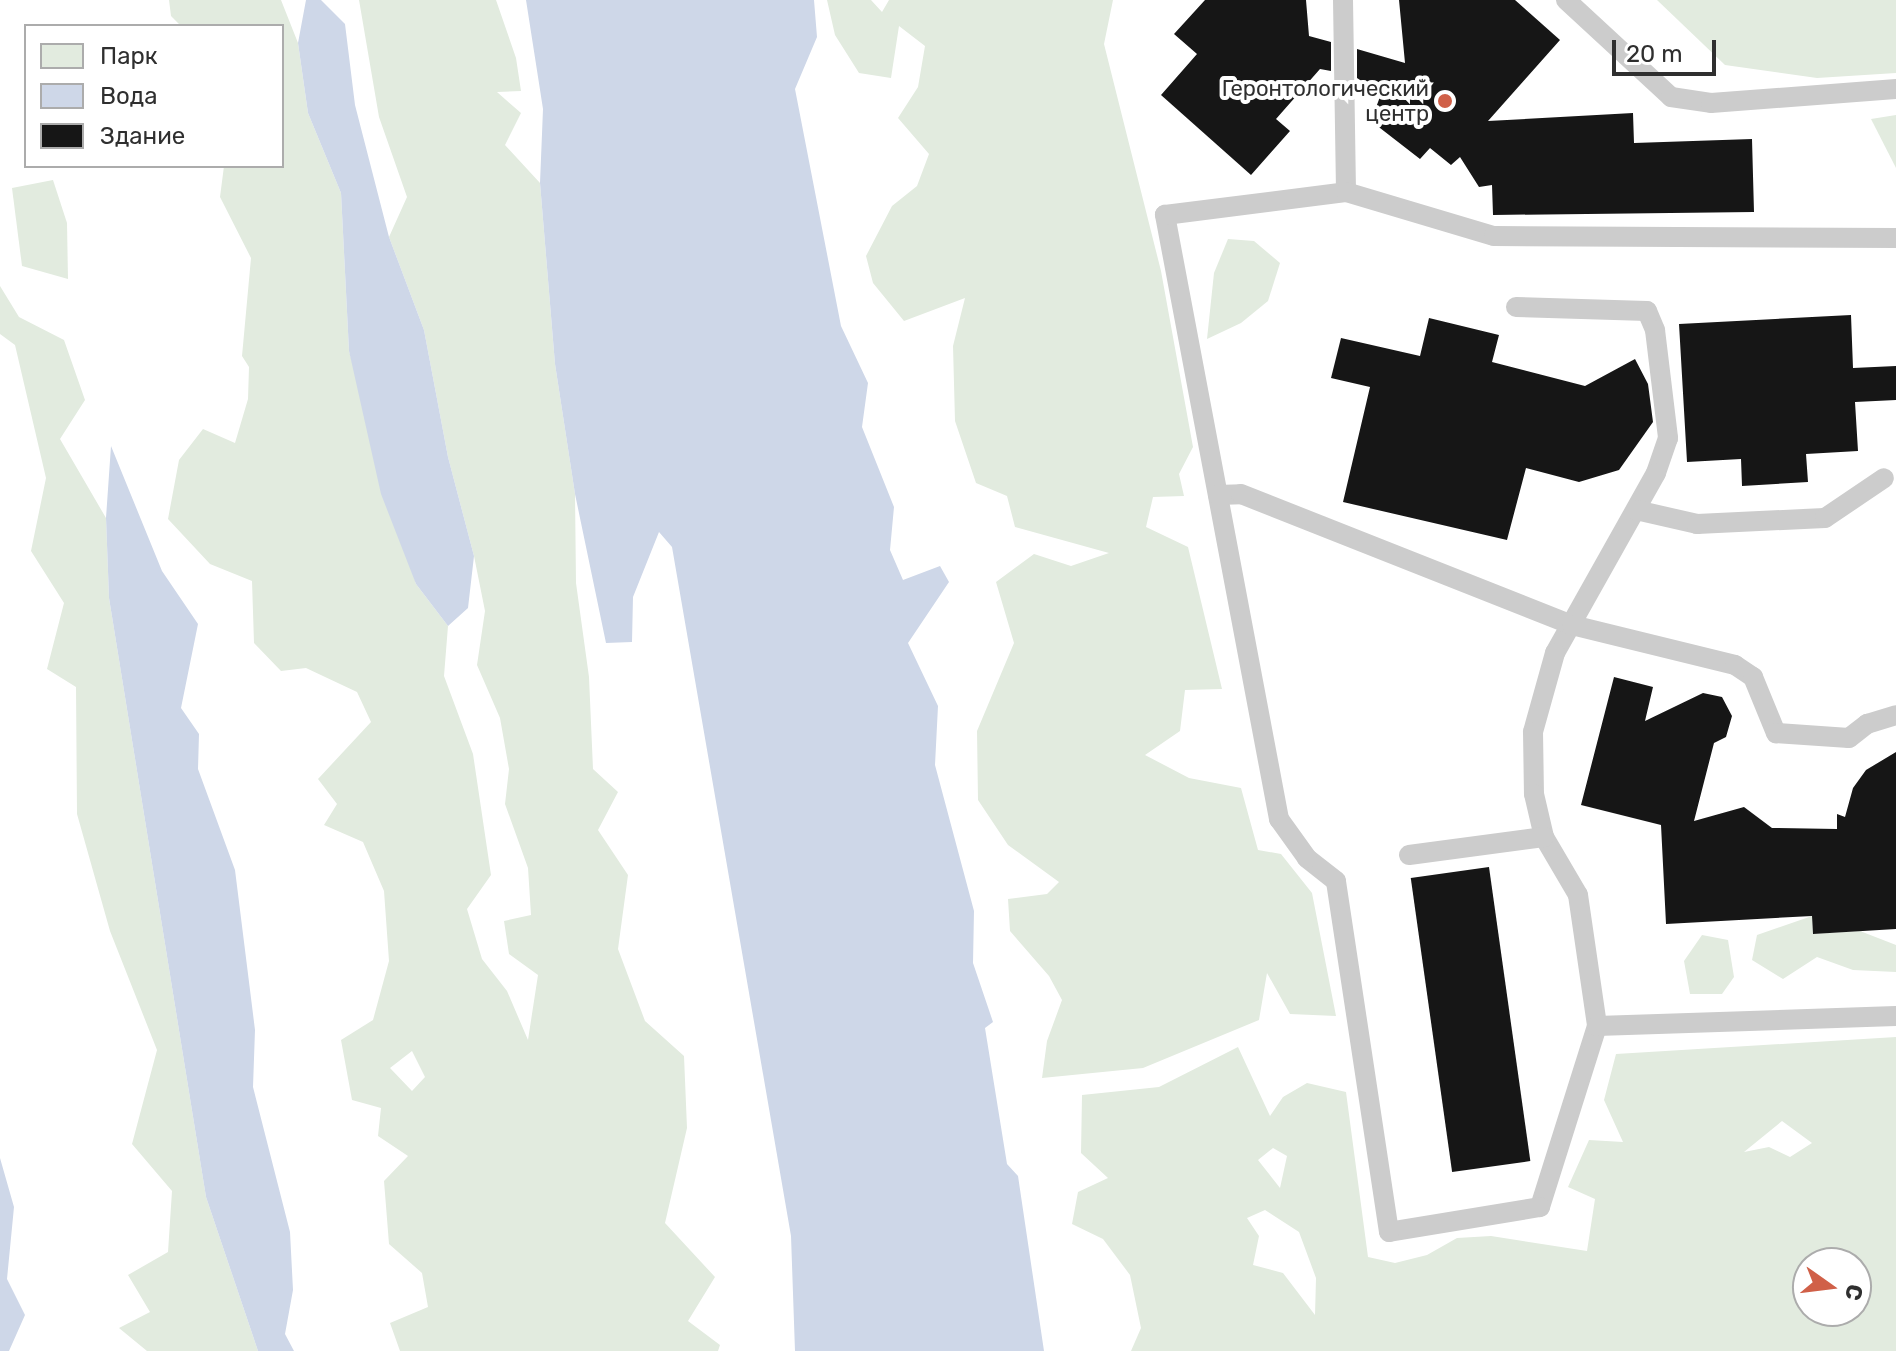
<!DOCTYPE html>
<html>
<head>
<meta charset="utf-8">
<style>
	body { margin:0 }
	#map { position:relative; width:1896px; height:1351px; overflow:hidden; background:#fff; font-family:Rubik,sans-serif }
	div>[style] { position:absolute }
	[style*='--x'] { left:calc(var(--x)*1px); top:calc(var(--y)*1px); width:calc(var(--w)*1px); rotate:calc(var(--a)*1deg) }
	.green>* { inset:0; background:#e2ebdf }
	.water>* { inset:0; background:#ced7e8 }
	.building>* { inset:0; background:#161616; transform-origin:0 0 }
	.lane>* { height:20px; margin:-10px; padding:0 10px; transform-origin:10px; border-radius:10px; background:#ccc }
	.dots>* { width:22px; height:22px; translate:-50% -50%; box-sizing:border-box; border:4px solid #fff; border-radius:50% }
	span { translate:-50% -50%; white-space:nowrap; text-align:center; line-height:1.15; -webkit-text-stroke:8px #fff; paint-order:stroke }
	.poi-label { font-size:22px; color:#2f2f2f }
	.right { translate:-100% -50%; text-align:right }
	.legend { position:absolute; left:24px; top:24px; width:260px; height:144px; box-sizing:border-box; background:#fff; border:2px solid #acacac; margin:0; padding:10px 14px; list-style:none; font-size:24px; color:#2f2f2f }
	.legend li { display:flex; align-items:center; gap:16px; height:40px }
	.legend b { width:40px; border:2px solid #acacac }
	.north { position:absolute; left:1792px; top:1247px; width:80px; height:80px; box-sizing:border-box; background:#fff; border:2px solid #acacac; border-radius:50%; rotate:104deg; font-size:22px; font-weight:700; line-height:32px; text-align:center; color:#2f2f2f }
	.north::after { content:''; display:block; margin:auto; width:28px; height:36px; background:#d06048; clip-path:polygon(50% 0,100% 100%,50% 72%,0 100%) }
	.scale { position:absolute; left:1612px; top:40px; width:104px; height:36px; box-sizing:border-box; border:4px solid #2f2f2f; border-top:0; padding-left:10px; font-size:24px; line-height:28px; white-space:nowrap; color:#2f2f2f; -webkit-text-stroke:6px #fff; paint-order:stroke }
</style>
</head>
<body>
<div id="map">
	<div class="green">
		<div style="clip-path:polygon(evenodd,169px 0,281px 0,298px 43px,308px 113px,341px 193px,349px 351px,416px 584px,448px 626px,444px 676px,473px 754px,491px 875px,467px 909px,482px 959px,507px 991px,528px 1040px,538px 975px,509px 954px,504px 921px,531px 915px,528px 868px,505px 804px,509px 769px,500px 718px,477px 665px,485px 611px,474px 556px,448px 457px,424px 330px,389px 237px,407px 197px,379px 117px,359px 0,496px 0,516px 58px,521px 91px,497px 92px,521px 113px,505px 145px,540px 183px,555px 364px,575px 494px,576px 583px,589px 677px,593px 769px,618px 792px,598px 830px,628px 875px,618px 949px,645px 1021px,684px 1056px,687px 1128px,665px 1223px,715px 1277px,688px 1321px,720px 1345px,718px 1351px,400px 1351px,390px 1323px,428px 1307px,422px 1273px,389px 1244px,384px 1181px,408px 1156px,378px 1136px,381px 1108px,352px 1100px,341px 1040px,373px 1020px,389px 961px,384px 891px,363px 842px,324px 825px,337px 804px,318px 779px,371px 722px,357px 692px,306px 668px,281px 671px,254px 643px,252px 581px,210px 564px,168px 519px,179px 460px,203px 429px,235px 443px,248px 399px,249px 367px,242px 356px,251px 258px,220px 197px,224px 166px,282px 166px,282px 26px,181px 26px,171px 16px,169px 0,412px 1051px,425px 1077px,412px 1091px,390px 1068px,412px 1051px)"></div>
		<div style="clip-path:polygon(827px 0,871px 0,882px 12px,889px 0,1113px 0,1104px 44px,1161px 271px,1193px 447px,1179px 474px,1184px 496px,1153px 497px,1146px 527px,1188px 547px,1222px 689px,1185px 690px,1180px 731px,1145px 755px,1189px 778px,1241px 788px,1258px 850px,1281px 854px,1312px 893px,1336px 1016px,1290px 1014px,1267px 973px,1259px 1020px,1143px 1068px,1042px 1078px,1047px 1041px,1062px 1000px,1049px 976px,1010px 931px,1008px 899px,1047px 894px,1059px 882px,1008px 845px,978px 800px,977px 731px,1014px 643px,996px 582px,1034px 554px,1071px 566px,1109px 553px,1015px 527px,1007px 496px,976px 483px,955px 421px,953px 346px,965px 298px,904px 321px,873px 283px,866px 256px,892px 206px,917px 186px,929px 154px,898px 118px,918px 87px,925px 46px,899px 26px,891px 78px,859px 73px,835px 35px)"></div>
		<div style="clip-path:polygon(1657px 0,1896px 0,1896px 73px,1817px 78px,1725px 65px)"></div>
		<div style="clip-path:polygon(1896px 115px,1896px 168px,1871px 119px)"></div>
		<div style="clip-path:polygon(53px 180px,67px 223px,68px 279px,22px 266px,12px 188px)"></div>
		<div style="clip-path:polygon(1228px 239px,1254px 241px,1280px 263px,1268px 301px,1241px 323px,1207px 339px,1214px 273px)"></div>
		<div style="clip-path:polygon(0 286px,19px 317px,64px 340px,85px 400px,60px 439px,106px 518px,109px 598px,206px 1197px,258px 1351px,147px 1351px,119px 1328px,150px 1312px,128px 1275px,168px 1252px,172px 1191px,132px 1144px,157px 1050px,110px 931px,77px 814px,76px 687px,47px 669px,64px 603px,31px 551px,46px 478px,15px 345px,0 334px)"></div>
		<div style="clip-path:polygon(1812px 916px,1813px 934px,1860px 931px,1896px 945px,1896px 972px,1853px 970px,1817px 957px,1783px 979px,1752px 960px,1757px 935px)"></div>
		<div style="clip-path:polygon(1702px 935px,1728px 940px,1734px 977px,1722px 994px,1690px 994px,1684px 961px)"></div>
		<div style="clip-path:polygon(evenodd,1896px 1037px,1896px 1351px,1131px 1351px,1141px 1328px,1130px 1275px,1103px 1239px,1072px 1224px,1078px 1192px,1108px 1178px,1081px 1153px,1082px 1095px,1159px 1087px,1238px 1047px,1270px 1116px,1283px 1097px,1307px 1083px,1346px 1092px,1368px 1257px,1395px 1263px,1427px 1255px,1457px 1238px,1491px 1236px,1587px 1251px,1595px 1199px,1568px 1187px,1589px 1140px,1623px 1142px,1604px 1100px,1616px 1054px,1896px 1037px,1782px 1121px,1812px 1143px,1790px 1157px,1769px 1147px,1744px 1152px,1782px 1121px,1896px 1037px,1273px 1148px,1287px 1156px,1280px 1188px,1258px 1160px,1273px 1148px,1896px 1037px,1265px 1210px,1299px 1232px,1316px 1278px,1315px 1315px,1283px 1273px,1253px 1265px,1259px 1236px,1247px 1218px,1265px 1210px,1896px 1037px,1808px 1263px,1856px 1263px,1856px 1311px,1808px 1311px,1808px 1263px)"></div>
	</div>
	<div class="water">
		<div style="clip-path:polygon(306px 0,321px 0,345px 24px,355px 105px,389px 237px,424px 330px,448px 457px,474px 556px,468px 608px,448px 626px,416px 584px,381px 494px,349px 351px,341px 193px,308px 113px,298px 43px)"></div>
		<div style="clip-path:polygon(526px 0,814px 0,817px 37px,795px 89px,841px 326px,868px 383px,862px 427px,894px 507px,890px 550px,903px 580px,940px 566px,949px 582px,908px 643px,938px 706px,935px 765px,974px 911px,973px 963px,993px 1022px,985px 1028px,1007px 1164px,1018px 1176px,1044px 1351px,795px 1351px,791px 1236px,672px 547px,659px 532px,633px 597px,632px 642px,606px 643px,575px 494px,555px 364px,540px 183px,543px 109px)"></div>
		<div style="clip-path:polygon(111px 446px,162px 571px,198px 624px,181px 708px,199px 734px,198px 769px,235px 870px,255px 1030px,253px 1087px,290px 1232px,293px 1290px,285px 1334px,294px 1351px,258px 1351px,206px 1197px,109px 598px,106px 518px)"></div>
		<div style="clip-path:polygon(0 1158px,14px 1207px,7px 1279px,25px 1315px,9px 1351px,0 1351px)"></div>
	</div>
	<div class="building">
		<div style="clip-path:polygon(1205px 0,1306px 0,1309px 36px,1331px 42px,1331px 71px,1320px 69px,1276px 119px,1290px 131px,1251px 175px,1161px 95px,1197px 54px,1174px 34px)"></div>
		<div style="clip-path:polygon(1399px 0,1515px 0,1560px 40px,1488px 121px,1633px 113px,1634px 143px,1752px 139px,1754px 212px,1493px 215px,1492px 185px,1479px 187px,1460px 157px,1451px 165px,1430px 148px,1420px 159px,1371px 121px,1381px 94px,1357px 78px,1357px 49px,1405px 63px)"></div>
		<div style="clip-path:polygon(1851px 315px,1853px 368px,1896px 366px,1896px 400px,1855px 402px,1858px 451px,1806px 454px,1808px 482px,1742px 486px,1741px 459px,1687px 462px,1679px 324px)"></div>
		<div style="clip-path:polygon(1429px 318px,1499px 335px,1492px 362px,1585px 386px,1635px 359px,1648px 384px,1653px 422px,1619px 470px,1579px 482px,1526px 468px,1507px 540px,1343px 502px,1370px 387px,1331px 378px,1341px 338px,1420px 356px)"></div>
		<div style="clip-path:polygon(1614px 677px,1653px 687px,1645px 721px,1703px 693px,1722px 697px,1732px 716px,1726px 737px,1714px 743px,1694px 821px,1744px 807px,1772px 828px,1837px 829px,1837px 814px,1845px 817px,1853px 788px,1866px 770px,1896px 752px,1896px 929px,1813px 934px,1812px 916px,1666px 924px,1661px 825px,1581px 805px)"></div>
		<div style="left:1489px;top:867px;width:297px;height:79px;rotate:82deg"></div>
	</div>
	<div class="lane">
		<div style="--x:1343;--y:0;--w:192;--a:89.1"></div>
		<div style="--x:1566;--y:0;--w:143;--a:42.7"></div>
		<div style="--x:1671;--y:97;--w:40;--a:8.5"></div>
		<div style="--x:1711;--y:103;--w:186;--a:-4.3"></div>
		<div style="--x:1516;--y:307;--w:131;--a:1.7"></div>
		<div style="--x:1647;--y:311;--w:21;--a:67"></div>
		<div style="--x:1655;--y:330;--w:109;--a:83.1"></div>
		<div style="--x:1668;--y:438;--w:37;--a:109"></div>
		<div style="--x:1656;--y:473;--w:206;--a:119.3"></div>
		<div style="--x:1555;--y:653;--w:82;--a:105.6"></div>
		<div style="--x:1533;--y:732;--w:62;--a:89.1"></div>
		<div style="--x:1534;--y:794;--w:44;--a:76.9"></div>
		<div style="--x:1544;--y:837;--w:67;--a:59.6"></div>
		<div style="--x:1578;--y:895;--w:132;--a:81.7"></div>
		<div style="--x:1597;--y:1026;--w:190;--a:107.5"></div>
		<div style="--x:1540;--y:1207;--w:153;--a:170.6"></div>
		<div style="--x:1389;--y:1232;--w:355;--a:-98.6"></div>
		<div style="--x:1336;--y:881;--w:37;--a:-142"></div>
		<div style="--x:1307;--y:858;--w:48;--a:-125.7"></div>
		<div style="--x:1279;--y:819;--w:615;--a:-100.69"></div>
		<div style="--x:1165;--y:215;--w:182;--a:-7.2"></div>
		<div style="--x:1346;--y:192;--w:154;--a:16.6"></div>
		<div style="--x:1494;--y:236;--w:402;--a:0.3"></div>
		<div style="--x:1218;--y:495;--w:23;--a:-2"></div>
		<div style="--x:1241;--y:494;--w:356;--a:21.6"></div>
		<div style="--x:1572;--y:625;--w:168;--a:13.8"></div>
		<div style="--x:1735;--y:665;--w:22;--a:34"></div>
		<div style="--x:1753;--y:677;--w:61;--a:67.7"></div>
		<div style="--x:1776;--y:733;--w:73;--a:3.9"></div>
		<div style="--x:1849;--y:738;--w:23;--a:-38"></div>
		<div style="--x:1867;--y:724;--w:30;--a:-17"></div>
		<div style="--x:1636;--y:510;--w:63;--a:12.9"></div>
		<div style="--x:1697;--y:524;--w:128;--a:-2.7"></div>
		<div style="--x:1825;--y:518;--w:71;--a:-34.1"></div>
		<div style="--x:1409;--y:855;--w:136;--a:-7.6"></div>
		<div style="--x:1597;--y:1026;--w:299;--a:-1.9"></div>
	</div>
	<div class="dots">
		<div style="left:1445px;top:101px;background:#d06048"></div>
	</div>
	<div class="poi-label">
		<span class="right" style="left:1429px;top:101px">Геронтологический<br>центр</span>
	</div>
	<ul class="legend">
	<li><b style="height:22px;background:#e2ebdf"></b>Парк</li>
	<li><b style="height:22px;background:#ced7e8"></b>Вода</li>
	<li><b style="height:22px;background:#161616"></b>Здание</li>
	</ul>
	<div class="north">С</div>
	<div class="scale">20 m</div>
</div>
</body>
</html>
